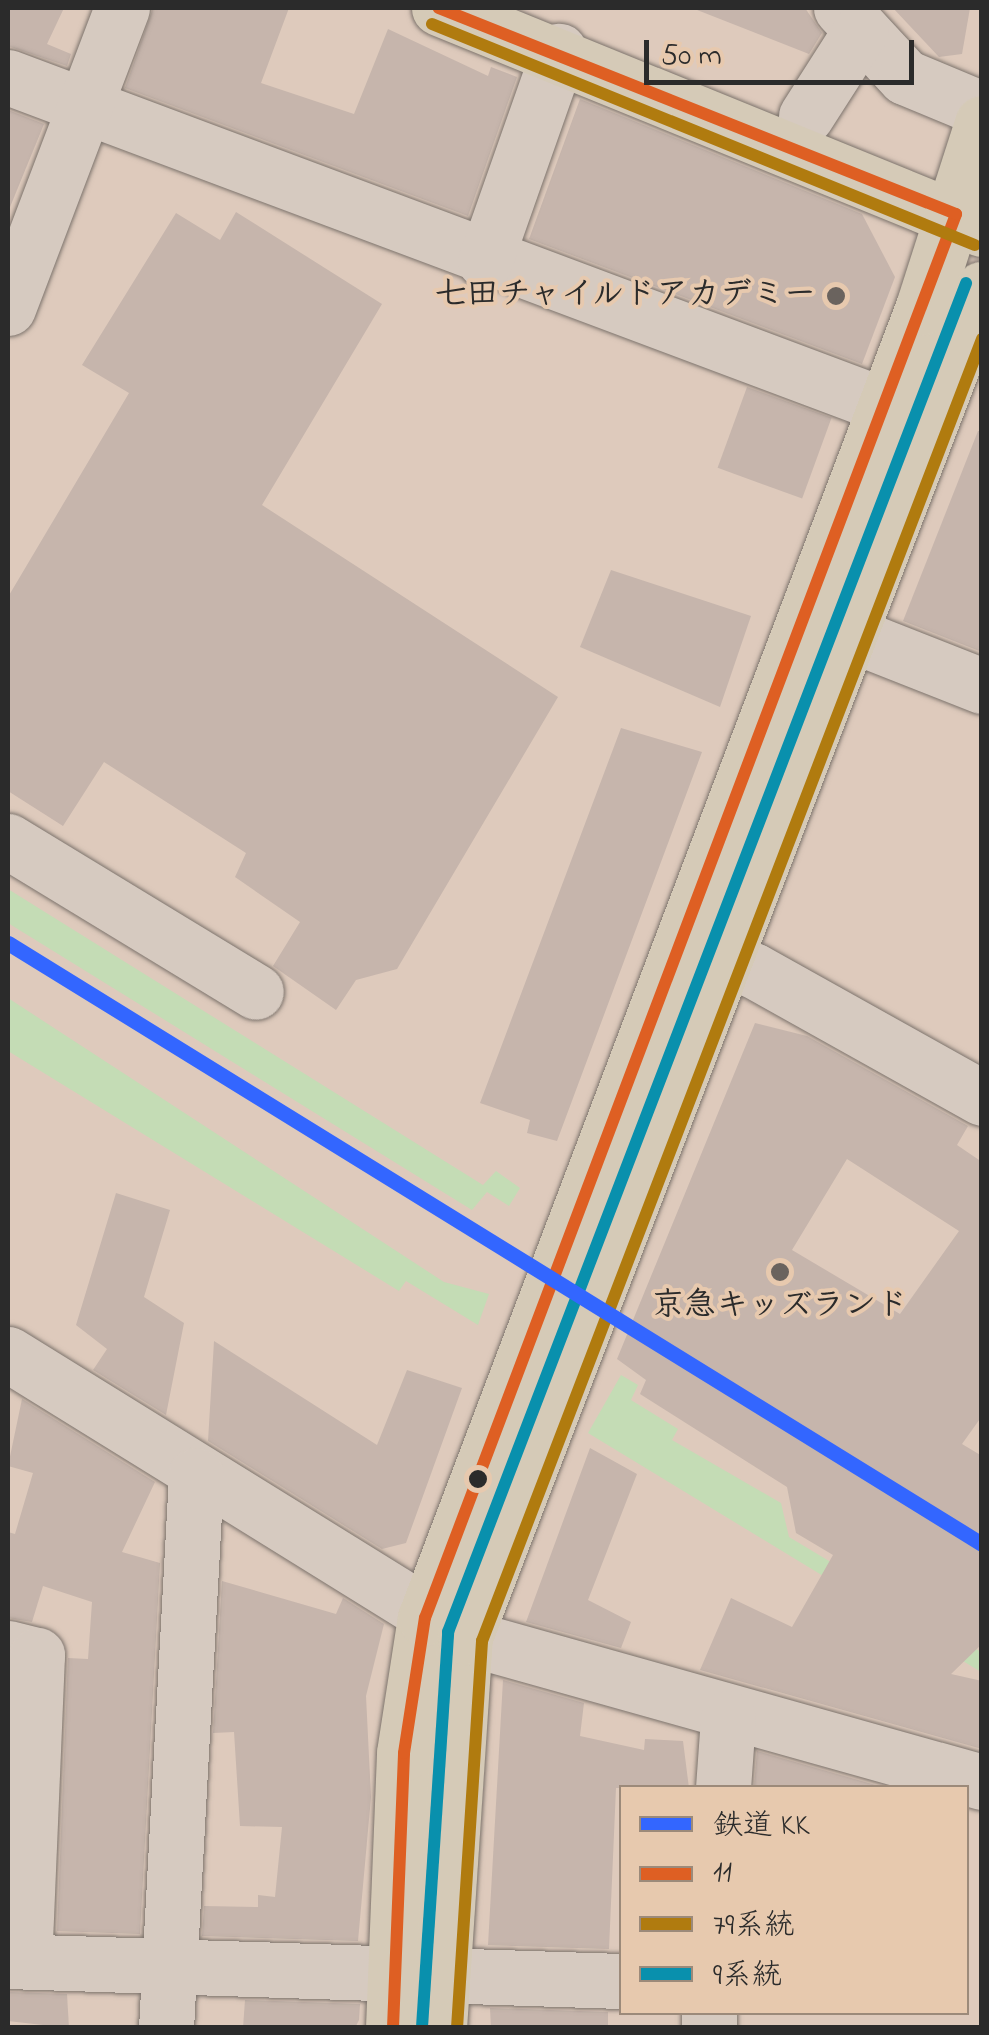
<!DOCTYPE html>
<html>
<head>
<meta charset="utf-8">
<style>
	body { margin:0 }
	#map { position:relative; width:989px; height:2035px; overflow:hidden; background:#decabc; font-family:"Indie Flower","Klee One",sans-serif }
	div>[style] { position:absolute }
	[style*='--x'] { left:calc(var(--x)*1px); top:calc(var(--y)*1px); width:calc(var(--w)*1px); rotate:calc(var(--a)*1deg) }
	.green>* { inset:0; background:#c4dcb5 }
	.building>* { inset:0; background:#c6b5ac; transform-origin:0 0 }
	.roads { filter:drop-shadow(0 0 2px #7c736c) drop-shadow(0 0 2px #7c736c) }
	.minor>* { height:55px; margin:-27.5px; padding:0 27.5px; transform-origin:27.5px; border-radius:27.5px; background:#d6cac0 }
	.major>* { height:55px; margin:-27.5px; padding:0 27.5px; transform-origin:27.5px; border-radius:27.5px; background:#d5cab7 }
	.bus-1>* { height:12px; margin:-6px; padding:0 6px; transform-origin:6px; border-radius:6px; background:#de5f23 }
	.bus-2>* { height:12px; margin:-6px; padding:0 6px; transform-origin:6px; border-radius:6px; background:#b07b0f }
	.bus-3>* { height:12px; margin:-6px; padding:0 6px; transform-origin:6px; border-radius:6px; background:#0990ad }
	.rail-1>* { height:15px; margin:-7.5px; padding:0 7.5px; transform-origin:7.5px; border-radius:7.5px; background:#36f }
	.dots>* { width:28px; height:28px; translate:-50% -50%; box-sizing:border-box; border:5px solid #e7c9ae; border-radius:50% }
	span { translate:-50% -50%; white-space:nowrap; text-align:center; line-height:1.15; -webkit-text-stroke:8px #e7c9ae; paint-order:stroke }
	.poi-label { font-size:32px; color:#2b2b2b; font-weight:700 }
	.right { translate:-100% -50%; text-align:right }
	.frame { position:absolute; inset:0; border:10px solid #2b2b2b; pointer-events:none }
	.legend { position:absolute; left:619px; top:1785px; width:350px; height:230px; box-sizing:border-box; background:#e7c9ae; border:2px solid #9c8a7a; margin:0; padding:12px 18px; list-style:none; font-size:30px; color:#2b2b2b }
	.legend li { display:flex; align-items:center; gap:20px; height:50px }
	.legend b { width:50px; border:2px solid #9c8a7a }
	.scale { position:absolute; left:644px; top:40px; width:270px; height:45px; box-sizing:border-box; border:5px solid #2b2b2b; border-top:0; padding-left:12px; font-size:30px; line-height:35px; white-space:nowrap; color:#2b2b2b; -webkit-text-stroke:8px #e7c9ae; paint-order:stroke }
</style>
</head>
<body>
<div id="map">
	<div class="green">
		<div style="clip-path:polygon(8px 889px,483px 1185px,496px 1171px,520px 1188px,509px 1206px,487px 1192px,472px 1210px,8px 923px)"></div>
		<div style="clip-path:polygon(8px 998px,444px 1282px,489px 1294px,478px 1325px,406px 1281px,399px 1291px,8px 1051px)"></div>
		<div style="clip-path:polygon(621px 1375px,638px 1385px,631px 1400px,678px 1429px,672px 1440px,781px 1503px,789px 1537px,981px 1652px,981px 1672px,588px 1433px)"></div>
	</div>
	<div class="building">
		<div style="clip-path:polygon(8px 8px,64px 8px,47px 44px,71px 54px,67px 66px,8px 46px)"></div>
		<div style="clip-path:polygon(153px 8px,289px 8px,261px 83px,354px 114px,388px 29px,488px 76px,491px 67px,517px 77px,468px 216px,125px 88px)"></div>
		<div style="clip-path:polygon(692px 8px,805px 8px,822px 33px,809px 54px)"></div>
		<div style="clip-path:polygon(893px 8px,970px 8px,962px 54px,939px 57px)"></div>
		<div style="clip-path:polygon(580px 99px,862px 214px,895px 277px,862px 364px,529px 239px)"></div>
		<div style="clip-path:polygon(8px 110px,44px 124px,8px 212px)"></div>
		<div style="clip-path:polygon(236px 212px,382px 304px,262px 505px,558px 697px,397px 969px,356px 980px,336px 1010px,273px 966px,300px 922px,235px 877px,246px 853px,104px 762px,63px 826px,8px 791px,8px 597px,129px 393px,82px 365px,176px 213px,220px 240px)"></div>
		<div style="left:747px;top:387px;width:90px;height:86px;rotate:20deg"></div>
		<div style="clip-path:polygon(978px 431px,982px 431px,982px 652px,903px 621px)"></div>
		<div style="clip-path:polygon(611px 570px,751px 616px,720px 707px,580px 647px)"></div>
		<div style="clip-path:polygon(621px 728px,702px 752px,557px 1141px,527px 1133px,530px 1120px,480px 1103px)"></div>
		<div style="clip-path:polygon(evenodd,755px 1023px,807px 1036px,968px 1126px,957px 1145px,982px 1162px,982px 1416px,962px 1444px,982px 1456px,982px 1644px,951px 1674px,982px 1681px,982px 1749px,700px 1670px,731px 1598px,792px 1627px,833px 1555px,796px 1533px,787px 1487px,640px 1394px,646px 1380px,617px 1359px,755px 1023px,847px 1159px,959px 1231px,900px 1314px,792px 1250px,847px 1159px)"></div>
		<div style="clip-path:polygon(116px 1193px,170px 1210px,144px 1297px,184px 1323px,166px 1415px,93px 1370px,107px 1349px,76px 1325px)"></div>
		<div style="clip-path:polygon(214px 1341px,377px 1445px,407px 1370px,462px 1388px,406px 1543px,382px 1549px,208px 1441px)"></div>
		<div style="clip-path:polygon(22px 1399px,155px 1482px,122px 1552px,160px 1563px,140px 1934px,57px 1931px,68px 1658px,88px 1659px,92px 1602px,43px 1586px,32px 1622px,8px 1618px,8px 1532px,15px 1534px,33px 1473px,8px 1466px)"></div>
		<div style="clip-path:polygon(590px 1448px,637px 1474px,588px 1600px,631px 1622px,621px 1648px,526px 1622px)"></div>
		<div style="clip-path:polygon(222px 1581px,336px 1614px,343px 1598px,384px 1624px,366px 1696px,371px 1797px,358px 1941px,202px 1936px,204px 1906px,258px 1907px,258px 1895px,275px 1897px,282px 1827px,240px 1826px,234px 1732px,213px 1733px)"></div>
		<div style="clip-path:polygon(503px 1680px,584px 1703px,580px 1736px,644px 1750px,645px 1739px,683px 1741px,689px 1788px,616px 1788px,609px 1949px,488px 1945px)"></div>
		<div style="clip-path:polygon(757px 1751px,886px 1788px,754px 1788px)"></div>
		<div style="clip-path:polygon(8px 1992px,67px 1994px,69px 2028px,8px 2021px)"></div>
		<div style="clip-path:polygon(245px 2000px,360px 2004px,359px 2020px,355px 2028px,243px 2028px)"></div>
		<div style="clip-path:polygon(490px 2008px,608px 2012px,608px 2028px,491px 2028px)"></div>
	</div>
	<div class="roads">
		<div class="minor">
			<div style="--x:841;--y:8;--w:94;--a:47.2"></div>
			<div style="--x:905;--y:77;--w:83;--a:22.6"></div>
			<div style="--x:8;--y:77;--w:935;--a:20.53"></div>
			<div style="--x:806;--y:116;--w:102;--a:-57.4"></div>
			<div style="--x:485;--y:261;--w:223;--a:-70.6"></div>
			<div style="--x:8;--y:308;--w:321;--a:-69.2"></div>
			<div style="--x:850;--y:634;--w:142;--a:21.5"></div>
			<div style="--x:8;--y:841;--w:290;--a:31.3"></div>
			<div style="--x:723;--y:962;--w:31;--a:15"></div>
			<div style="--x:753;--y:970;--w:262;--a:29.2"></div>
			<div style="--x:8;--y:1354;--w:538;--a:31.77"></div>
			<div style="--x:465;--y:1637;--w:537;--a:15.67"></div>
			<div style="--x:8;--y:1648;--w:30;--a:14"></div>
			<div style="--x:37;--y:1655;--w:306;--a:92.4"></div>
			<div style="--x:723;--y:1788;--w:70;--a:-85.9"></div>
			<div style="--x:8;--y:1961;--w:614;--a:1.87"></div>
			<div style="--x:166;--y:2028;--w:554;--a:-86.89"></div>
			<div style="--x:709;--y:2028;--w:16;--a:-90"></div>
		</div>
		<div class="major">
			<div style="--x:439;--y:8;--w:586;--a:22.15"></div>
			<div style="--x:393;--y:2028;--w:275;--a:-87.7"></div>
			<div style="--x:404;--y:1753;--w:137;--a:-81.2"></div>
			<div style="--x:425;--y:1618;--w:1402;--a:-69.2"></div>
			<div style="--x:923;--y:307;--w:193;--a:-72.2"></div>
			<div style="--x:439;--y:2028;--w:392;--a:-86.2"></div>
			<div style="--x:465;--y:1637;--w:1444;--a:-69.02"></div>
		</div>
	</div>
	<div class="bus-1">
		<div style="--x:393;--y:2028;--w:275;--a:-87.7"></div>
		<div style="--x:404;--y:1753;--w:137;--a:-81.2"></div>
		<div style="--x:425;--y:1618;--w:1501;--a:-69.28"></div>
		<div style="--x:956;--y:214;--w:557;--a:-158.28"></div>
	</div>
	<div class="bus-2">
		<div style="--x:432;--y:24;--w:586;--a:22.15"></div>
		<div style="--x:457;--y:2028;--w:388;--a:-86.3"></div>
		<div style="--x:482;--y:1641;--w:1395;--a:-68.99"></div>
	</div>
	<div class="bus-3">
		<div style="--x:422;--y:2027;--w:396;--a:-86.2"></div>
		<div style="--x:448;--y:1632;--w:1445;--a:-68.99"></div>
	</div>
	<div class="rail-1">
		<div style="--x:8;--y:943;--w:1144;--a:31.68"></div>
	</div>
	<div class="dots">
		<div style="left:836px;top:296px;background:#6a635e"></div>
		<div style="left:780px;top:1272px;background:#6a635e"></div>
		<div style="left:478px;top:1479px;background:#2b2b2b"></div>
	</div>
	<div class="poi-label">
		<span class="right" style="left:816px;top:296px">七田チャイルドアカデミー</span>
		<span style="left:780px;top:1307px">京急キッズランド</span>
	</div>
	<div class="frame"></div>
	<ul class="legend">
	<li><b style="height:12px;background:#36f"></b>鉄道 KK</li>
	<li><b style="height:12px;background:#de5f23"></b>11</li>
	<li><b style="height:12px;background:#b07b0f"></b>79系統</li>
	<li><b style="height:12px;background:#0990ad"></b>9系統</li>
	</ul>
	<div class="scale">50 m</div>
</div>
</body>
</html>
